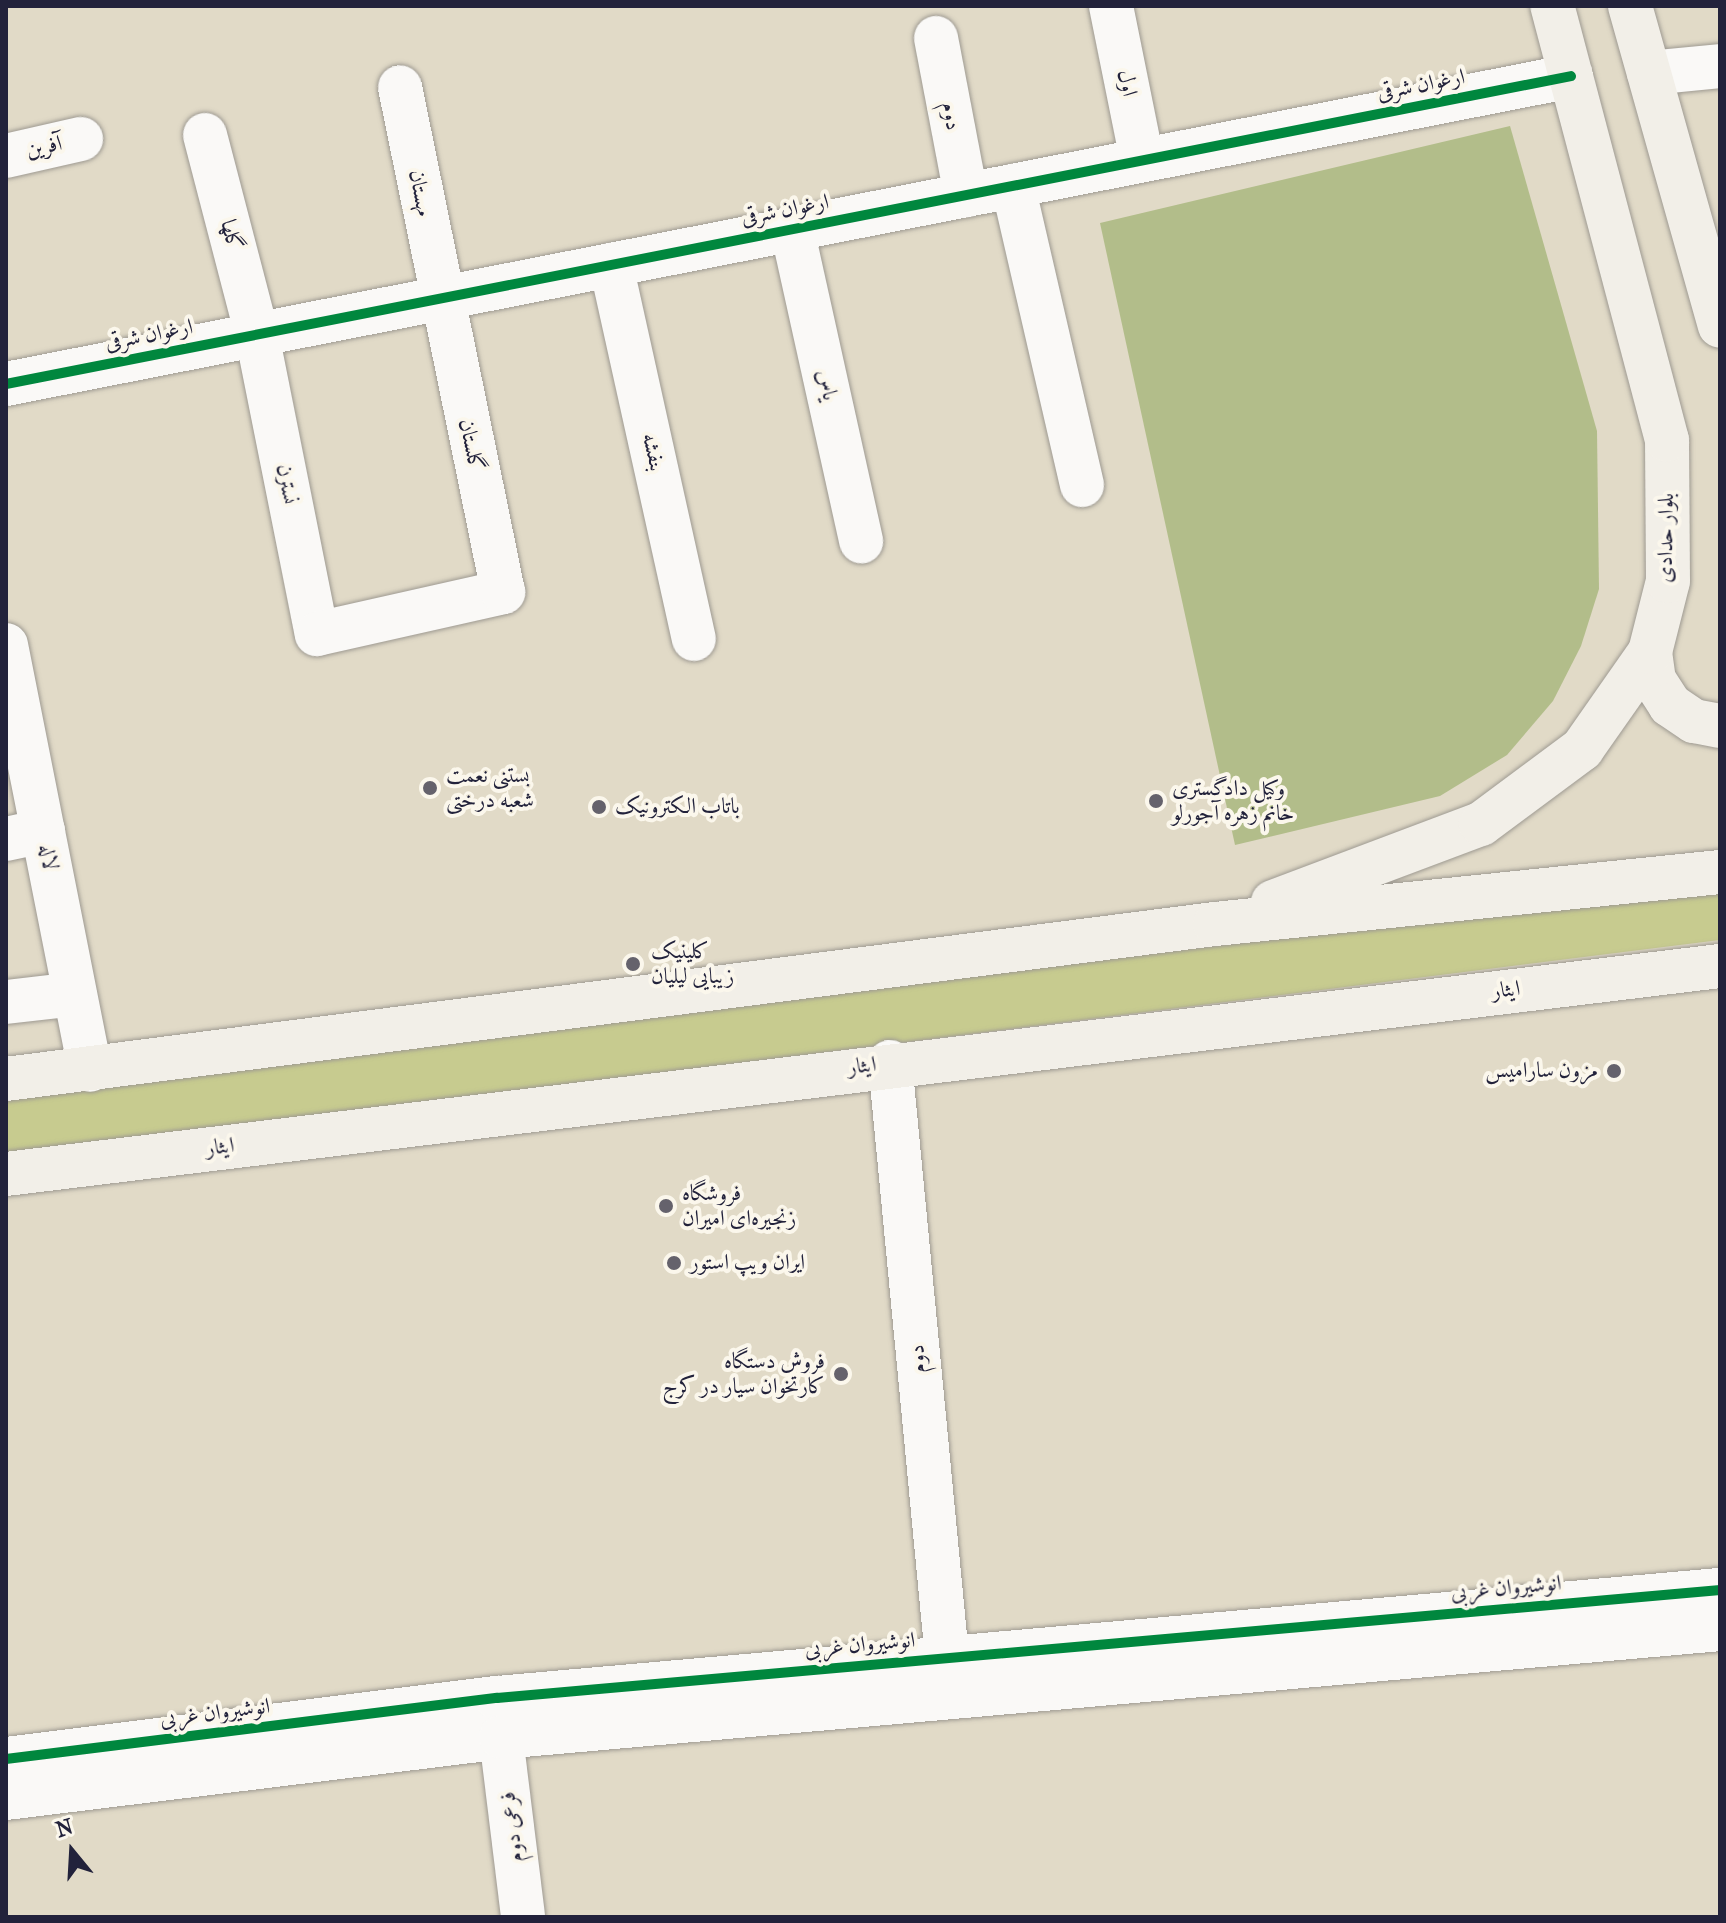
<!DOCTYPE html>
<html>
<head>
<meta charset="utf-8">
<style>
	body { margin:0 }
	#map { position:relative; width:1726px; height:1923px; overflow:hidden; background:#e1dac7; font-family:"IM FELL French Canon",Amiri,serif }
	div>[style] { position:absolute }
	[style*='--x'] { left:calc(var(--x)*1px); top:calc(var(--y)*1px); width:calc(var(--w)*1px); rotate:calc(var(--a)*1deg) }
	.green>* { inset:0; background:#c7cb8f }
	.forest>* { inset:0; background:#b2bd8a }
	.roads { filter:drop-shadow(0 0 2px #9e9a92) drop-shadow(0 0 2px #9e9a92) }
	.minor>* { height:44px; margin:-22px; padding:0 22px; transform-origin:22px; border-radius:22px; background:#faf9f7 }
	.tertiary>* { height:44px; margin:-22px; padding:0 22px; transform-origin:22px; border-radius:22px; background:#faf9f7 }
	.secondary>* { height:44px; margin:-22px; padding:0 22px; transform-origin:22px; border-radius:22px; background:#f2efe8 }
	.cycleway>* { height:10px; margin:-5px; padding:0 5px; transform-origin:5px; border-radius:5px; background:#00873e }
	.dots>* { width:22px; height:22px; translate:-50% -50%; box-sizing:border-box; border:4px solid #fbf7ec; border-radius:50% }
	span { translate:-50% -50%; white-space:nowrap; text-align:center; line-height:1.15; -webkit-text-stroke:8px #fbf7ec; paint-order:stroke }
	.street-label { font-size:22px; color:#22223b }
	.poi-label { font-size:22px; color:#22223b }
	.left { translate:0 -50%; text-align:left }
	.right { translate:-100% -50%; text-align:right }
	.frame { position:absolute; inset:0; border:8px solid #22223b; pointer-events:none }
	.north { position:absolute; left:32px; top:1811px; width:80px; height:80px; -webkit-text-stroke:6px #fbf7ec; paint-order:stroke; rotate:342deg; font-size:22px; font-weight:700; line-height:32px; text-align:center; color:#22223b }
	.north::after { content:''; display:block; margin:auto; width:28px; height:36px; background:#22223b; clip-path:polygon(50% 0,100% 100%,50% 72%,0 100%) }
</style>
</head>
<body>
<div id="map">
	<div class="green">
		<div style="clip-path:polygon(1720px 887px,1720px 940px,6px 1155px,6px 1089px)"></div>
	</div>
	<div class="forest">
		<div style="clip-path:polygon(1510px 126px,1597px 431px,1599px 589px,1581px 646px,1553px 701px,1507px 755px,1440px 796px,1235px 845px,1100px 223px)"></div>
	</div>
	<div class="roads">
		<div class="minor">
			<div style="--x:1111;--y:6;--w:157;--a:78.6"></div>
			<div style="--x:936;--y:38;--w:160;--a:79.2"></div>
			<div style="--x:1649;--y:73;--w:71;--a:-5.6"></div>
			<div style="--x:205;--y:135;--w:207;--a:75.4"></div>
			<div style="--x:257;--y:335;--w:305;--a:78.7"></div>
			<div style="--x:317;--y:634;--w:191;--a:-12.7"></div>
			<div style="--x:503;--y:592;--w:515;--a:-101.53"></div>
			<div style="--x:6;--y:156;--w:77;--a:-12.8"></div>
			<div style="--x:1013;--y:186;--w:307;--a:77"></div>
			<div style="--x:792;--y:229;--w:320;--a:77.5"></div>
			<div style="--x:611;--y:265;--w:383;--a:77.5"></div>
			<div style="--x:6;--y:384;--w:1595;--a:-11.13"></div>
			<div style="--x:6;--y:645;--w:433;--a:78.8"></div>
			<div style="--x:6;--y:839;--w:38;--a:-12"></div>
			<div style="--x:6;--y:1002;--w:69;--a:-6.6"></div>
			<div style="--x:501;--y:1737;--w:181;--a:83"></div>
		</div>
		<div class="tertiary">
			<div style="--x:890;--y:1062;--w:598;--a:84.53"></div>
			<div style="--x:6;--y:1759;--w:495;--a:-7.1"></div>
			<div style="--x:497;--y:1698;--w:1228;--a:-5.05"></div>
			<div style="--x:6;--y:1798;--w:499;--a:-7"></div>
			<div style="--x:501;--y:1737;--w:1224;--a:-5.06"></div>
		</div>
		<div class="secondary">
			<div style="--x:1630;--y:6;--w:332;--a:74.3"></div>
			<div style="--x:1650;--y:652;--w:28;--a:82"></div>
			<div style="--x:1654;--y:680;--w:30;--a:57"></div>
			<div style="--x:1670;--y:705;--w:29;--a:34"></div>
			<div style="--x:1694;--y:721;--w:26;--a:11"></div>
			<div style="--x:1273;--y:902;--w:222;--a:-20.6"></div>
			<div style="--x:1481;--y:824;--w:126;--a:-36.6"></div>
			<div style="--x:1582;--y:749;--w:118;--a:-55"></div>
			<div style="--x:1650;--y:652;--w:73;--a:-75.8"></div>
			<div style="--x:1668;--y:581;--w:141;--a:-90.4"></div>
			<div style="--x:1667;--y:440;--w:449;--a:-104.8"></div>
			<div style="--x:6;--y:1079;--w:1219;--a:-7.31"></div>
			<div style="--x:1215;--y:924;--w:508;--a:-5.88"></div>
			<div style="--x:6;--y:1174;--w:1727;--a:-6.92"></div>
		</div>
	</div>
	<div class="cycleway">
		<div style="--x:6;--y:384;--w:1595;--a:-11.13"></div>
		<div style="--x:6;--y:1759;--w:495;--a:-7.1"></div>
		<div style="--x:497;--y:1698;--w:1228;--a:-5.05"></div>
	</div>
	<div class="dots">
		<div style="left:430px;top:788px;background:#65626c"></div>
		<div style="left:1156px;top:801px;background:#65626c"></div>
		<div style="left:599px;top:807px;background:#65626c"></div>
		<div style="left:633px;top:964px;background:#65626c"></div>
		<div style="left:1614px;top:1071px;background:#65626c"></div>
		<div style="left:666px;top:1206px;background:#65626c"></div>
		<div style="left:674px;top:1263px;background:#65626c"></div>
		<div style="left:841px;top:1374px;background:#65626c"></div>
	</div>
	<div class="street-label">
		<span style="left:1127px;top:83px;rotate:78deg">اول</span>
		<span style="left:1421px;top:85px;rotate:-11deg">ارغوان شرقی</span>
		<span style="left:951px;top:116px;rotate:79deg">دوم</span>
		<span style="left:44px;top:147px;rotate:-13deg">آفرین</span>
		<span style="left:420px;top:193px;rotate:80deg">مهستان</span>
		<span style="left:785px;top:210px;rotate:-11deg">ارغوان شرقی</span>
		<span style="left:231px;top:235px;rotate:75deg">گلها</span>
		<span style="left:149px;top:335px;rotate:-11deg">ارغوان شرقی</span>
		<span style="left:827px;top:385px;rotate:78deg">یاس</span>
		<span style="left:471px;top:445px;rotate:78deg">گلستان</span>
		<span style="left:653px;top:452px;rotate:77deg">بنفشه</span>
		<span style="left:287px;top:484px;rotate:79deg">نسترن</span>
		<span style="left:1666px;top:538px;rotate:-89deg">بلوار حدادی</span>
		<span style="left:48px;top:857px;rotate:79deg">لاله</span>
		<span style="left:1506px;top:990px;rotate:-7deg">ایثار</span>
		<span style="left:862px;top:1066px;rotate:-7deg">ایثار</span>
		<span style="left:220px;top:1147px;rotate:-7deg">ایثار</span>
		<span style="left:918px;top:1359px;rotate:-95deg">دوم</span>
		<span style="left:1506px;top:1588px;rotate:-5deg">انوشیروان غربی</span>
		<span style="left:860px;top:1645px;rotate:-5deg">انوشیروان غربی</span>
		<span style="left:215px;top:1713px;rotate:-7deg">انوشیروان غربی</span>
		<span style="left:512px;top:1827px;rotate:-97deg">فرعی دوم</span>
	</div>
	<div class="poi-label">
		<span class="left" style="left:446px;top:788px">بستنی نعمت<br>شعبه درختی</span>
		<span class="left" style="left:1172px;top:801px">وکیل دادگستری<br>خانم زهره آجورلو</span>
		<span class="left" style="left:615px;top:807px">باتاب الکترونیک</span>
		<span class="left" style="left:651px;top:964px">کلینیک<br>زیبایی لیلیان</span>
		<span class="right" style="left:1598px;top:1071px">مزون سارامیس</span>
		<span class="left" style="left:682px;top:1206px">فروشگاه<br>زنجیره‌ای امیران</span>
		<span class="left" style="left:690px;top:1263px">ایران ویپ استور</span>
		<span class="right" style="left:825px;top:1374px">فروش دستگاه<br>کارتخوان سیار در کرج</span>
	</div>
	<div class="frame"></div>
	<div class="north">N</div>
</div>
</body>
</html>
